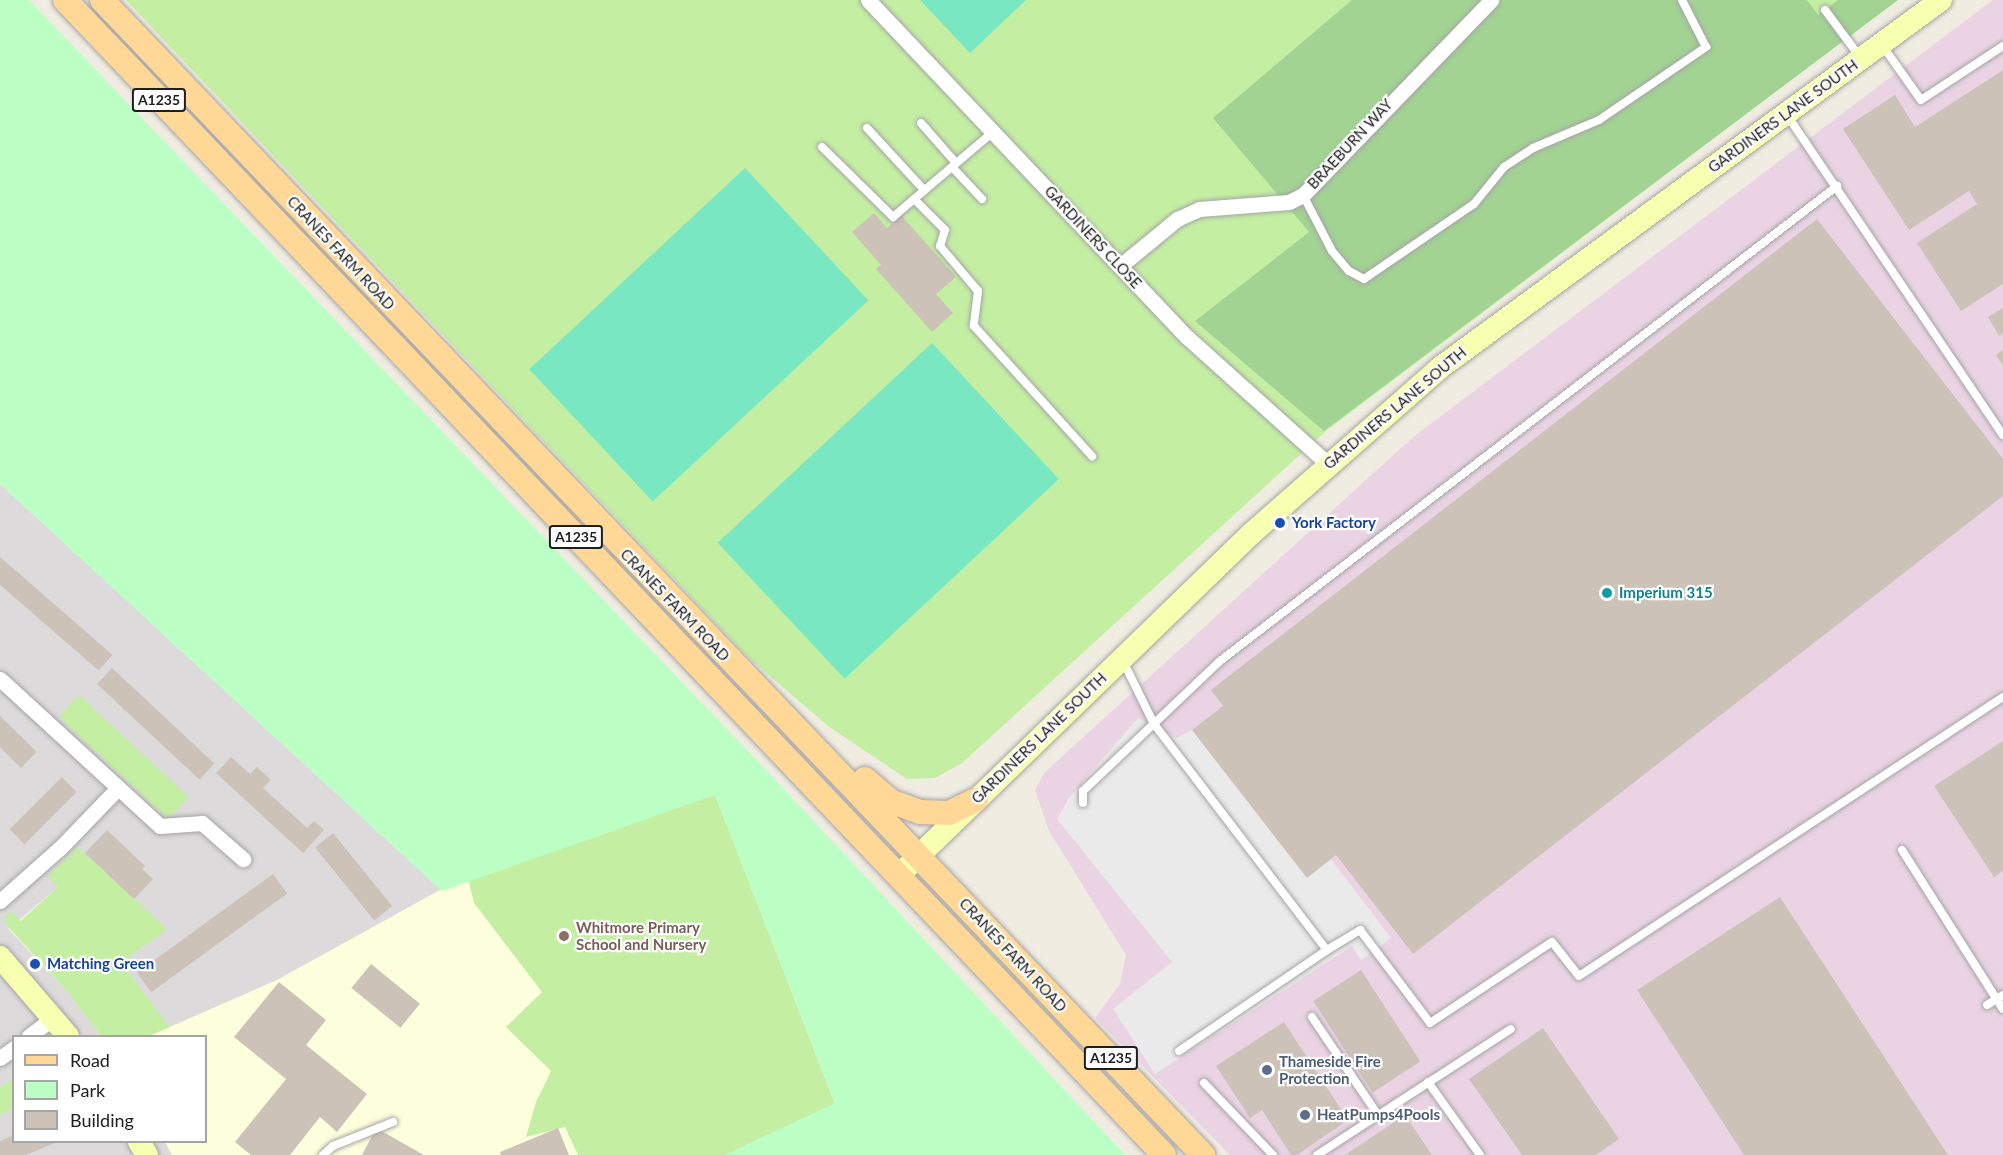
<!DOCTYPE html>
<html>
<head>
<meta charset="utf-8">
<style>
	body { margin:0 }
	#map { position:relative; width:2003px; height:1155px; overflow:hidden; background:#f0ece2; font-family:Lato,sans-serif }
	div>[style] { position:absolute }
	[style*='--x'] { left:calc(var(--x)*1px); top:calc(var(--y)*1px); width:calc(var(--w)*1px); rotate:calc(var(--a)*1deg) }
	.residential>* { inset:0; background:#dcdada }
	.industrial>* { inset:0; background:#ead4e4 }
	.education>* { inset:0; background:#fdffdc }
	.grass>* { inset:0; background:#c4efa3; transform-origin:0 0 }
	.forest>* { inset:0; background:#a2d393 }
	.park>* { inset:0; background:#bbffc4 }
	.pitch>* { inset:0; background:#78e7c2; transform-origin:0 0 }
	.parking>* { inset:0; background:#eaeaea }
	.building>* { inset:0; background:#ccc2b8; transform-origin:0 0 }
	.roads { filter:drop-shadow(0 0 2px #a5a5a5) drop-shadow(0 0 2px #a5a5a5) }
	.lane>* { height:8px; margin:-4px; padding:0 4px; transform-origin:4px; border-radius:4px; background:#fff }
	.street>* { height:15px; margin:-7.5px; padding:0 7.5px; transform-origin:7.5px; border-radius:7.5px; background:#fff }
	.secondary>* { height:22px; margin:-11px; padding:0 11px; transform-origin:11px; border-radius:11px; background:#f7ffb1 }
	.primary>* { height:24px; margin:-12px; padding:0 12px; transform-origin:12px; border-radius:12px; background:#ffd898 }
	.dots>* { width:16px; height:16px; translate:-50% -50%; box-sizing:border-box; border:3px solid #fff; border-radius:50% }
	span { translate:-50% -50%; white-space:nowrap; text-align:center; line-height:1.15; -webkit-text-stroke:4.5px #fff; paint-order:stroke }
	.shield-label span { padding:2px 4px; background:#fff; border:2px solid; border-radius:4px; -webkit-text-stroke-width:0 }
	.shield-label { font-size:14px; color:#1e1e1e; font-weight:700 }
	.street-label { font-size:15px; color:#1e1e1e }
	.transit-label { font-size:15px; color:#164399; font-weight:700 }
	.left { translate:0 -50%; text-align:left }
	.culture-label { font-size:15px; color:#0d838f; font-weight:700 }
	.education-label { font-size:15px; color:#785e54; font-weight:700 }
	.service-label { font-size:15px; color:#4e5e75; font-weight:700 }
	.legend { position:absolute; left:12px; top:1035px; width:195px; height:108px; box-sizing:border-box; background:#fff; border:2px solid #a5a5a5; margin:0; padding:8px 10px; list-style:none; font-size:18px; color:#1e1e1e }
	.legend li { display:flex; align-items:center; gap:12px; height:30px }
	.legend b { width:30px; border:2px solid #a5a5a5 }
</style>
</head>
<body>
<div id="map">
	<div class="residential">
		<div style="clip-path:polygon(0 484px,442px 891px,277px 980px,206px 1036px,149px 1036px,169px 1027px,121px 963px,166px 929px,48px 875px,58px 887px,8px 929px,66px 990px,101px 1036px,14px 1036px,13px 1078px,0 1087px)"></div>
		<div style="clip-path:polygon(13px 1108px,14px 1142px,167px 1142px,174px 1155px,0 1155px,0 1115px)"></div>
	</div>
	<div class="industrial">
		<div style="clip-path:polygon(1993px 0,2003px 0,2003px 1155px,1230px 1155px,1095px 1018px,1120px 984px,1126px 955px,1049px 831px,1035px 790px,1044px 773px,1412px 438px)"></div>
	</div>
	<div class="education">
		<div style="clip-path:polygon(467px 875px,725px 1155px,172px 1155px,165px 1142px,206px 1142px,206px 1036px,149px 1036px,277px 980px)"></div>
	</div>
	<div class="grass">
		<div style="clip-path:polygon(126px 0,1897px 0,1326px 431px,962px 763px,935px 778px,907px 779px,828px 726px,749px 658px)"></div>
		<div style="left:79px;top:695px;width:150px;height:30px;rotate:43deg"></div>
		<div style="clip-path:polygon(715px 795px,835px 1104px,725px 1155px,578px 1155px,565px 1127px,526px 1137px,536px 1102px,551px 1071px,506px 1027px,542px 992px,474px 903px,467px 875px)"></div>
		<div style="clip-path:polygon(78px 847px,167px 929px,121px 963px,170px 1027px,149px 1036px,101px 1036px,66px 990px,4px 922px,10px 910px,21px 921px,58px 887px,48px 876px)"></div>
		<div style="clip-path:polygon(13px 1078px,13px 1108px,0 1115px,0 1087px)"></div>
	</div>
	<div class="forest">
		<div style="clip-path:polygon(1352px 0,1807px 0,1818px 15px,1838px 0,1898px 0,1324px 431px,1195px 321px,1309px 232px,1213px 118px)"></div>
	</div>
	<div class="park">
		<div style="clip-path:polygon(0 0,29px 0,767px 771px,1125px 1155px,725px 1155px,835px 1103px,715px 795px,442px 891px,0 484px)"></div>
	</div>
	<div class="pitch">
		<div style="clip-path:polygon(920px 0,1026px 0,970px 53px)"></div>
		<div style="left:745px;top:168px;width:181px;height:295px;rotate:47deg"></div>
		<div style="left:932px;top:343px;width:186px;height:293px;rotate:47deg"></div>
	</div>
	<div class="parking">
		<div style="clip-path:polygon(1138px 718px,1177px 738px,1192px 730px,1307px 877px,1331px 859px,1391px 938px,1361px 960px,1352px 946px,1155px 1074px,1113px 1009px,1172px 962px,1057px 819px,1069px 798px)"></div>
	</div>
	<div class="building">
		<div style="clip-path:polygon(2003px 70px,2003px 284px,1961px 311px,1917px 243px,1977px 204px,1969px 191px,1909px 230px,1843px 129px,1895px 95px,1915px 127px)"></div>
		<div style="clip-path:polygon(874px 213px,887px 228px,901px 215px,956px 277px,936px 294px,953px 313px,932px 332px,876px 269px,881px 265px,852px 232px)"></div>
		<div style="clip-path:polygon(1817px 219px,2003px 459px,2003px 496px,1413px 954px,1336px 855px,1307px 878px,1192px 730px,1223px 706px,1211px 690px)"></div>
		<div style="clip-path:polygon(2003px 308px,2003px 333px,1999px 336px,1988px 317px)"></div>
		<div style="clip-path:polygon(2003px 350px,2003px 366px,1996px 355px)"></div>
		<div style="left:0;top:557px;width:149px;height:21px;rotate:41deg"></div>
		<div style="left:112px;top:668px;width:140px;height:22px;rotate:43deg"></div>
		<div style="clip-path:polygon(0 716px,37px 752px,21px 768px,0 747px)"></div>
		<div style="clip-path:polygon(2003px 741px,2003px 871px,1994px 877px,1934px 786px)"></div>
		<div style="clip-path:polygon(231px 757px,250px 774px,257px 767px,271px 780px,263px 788px,307px 828px,314px 821px,324px 830px,303px 853px,216px 773px)"></div>
		<div style="left:62px;top:777px;width:21px;height:74px;rotate:45deg"></div>
		<div style="clip-path:polygon(107px 830px,145px 866px,142px 869px,153px 879px,134px 899px,85px 853px)"></div>
		<div style="left:333px;top:833px;width:94px;height:23px;rotate:51deg"></div>
		<div style="left:273px;top:874px;width:24px;height:168px;rotate:54deg"></div>
		<div style="clip-path:polygon(1780px 897px,1948px 1155px,1744px 1155px,1637px 990px)"></div>
		<div style="left:371px;top:964px;width:63px;height:31px;rotate:39deg"></div>
		<div style="left:1361px;top:970px;width:109px;height:57px;rotate:57deg"></div>
		<div style="clip-path:polygon(279px 982px,326px 1020px,306px 1045px,367px 1094px,337px 1132px,320px 1117px,290px 1155px,251px 1155px,235px 1142px,286px 1079px,234px 1037px)"></div>
		<div style="clip-path:polygon(1284px 1022px,1348px 1120px,1297px 1155px,1291px 1155px,1262px 1110px,1250px 1118px,1216px 1066px)"></div>
		<div style="clip-path:polygon(1543px 1028px,1619px 1139px,1596px 1155px,1522px 1155px,1469px 1079px)"></div>
		<div style="clip-path:polygon(1405px 1115px,1432px 1155px,1345px 1155px)"></div>
		<div style="clip-path:polygon(376px 1128px,424px 1155px,362px 1155px)"></div>
		<div style="clip-path:polygon(558px 1128px,569px 1155px,501px 1155px,500px 1152px)"></div>
		<div style="clip-path:polygon(14px 1135px,14px 1142px,57px 1142px,26px 1155px,0 1155px,0 1141px)"></div>
	</div>
	<div class="roads">
		<div class="lane">
			<div style="--x:1825;--y:10;--w:59;--a:53.3"></div>
			<div style="--x:1882;--y:45;--w:67;--a:54.7"></div>
			<div style="--x:1921;--y:100;--w:98;--a:-33.4"></div>
			<div style="--x:1787;--y:115;--w:386;--a:56"></div>
			<div style="--x:921;--y:123;--w:53;--a:48.8"></div>
			<div style="--x:867;--y:128;--w:84;--a:47.4"></div>
			<div style="--x:822;--y:147;--w:100;--a:44.6"></div>
			<div style="--x:893;--y:217;--w:131;--a:-40.4"></div>
			<div style="--x:952;--y:167;--w:44;--a:46.8"></div>
			<div style="--x:1303;--y:195;--w:63;--a:62.6"></div>
			<div style="--x:1332;--y:251;--w:26;--a:50"></div>
			<div style="--x:1349;--y:271;--w:17;--a:28"></div>
			<div style="--x:1364;--y:279;--w:133;--a:-34.3"></div>
			<div style="--x:1474;--y:204;--w:48;--a:-51"></div>
			<div style="--x:1504;--y:167;--w:35;--a:-33"></div>
			<div style="--x:1533;--y:148;--w:72;--a:-23"></div>
			<div style="--x:1599;--y:120;--w:130;--a:-34.3"></div>
			<div style="--x:1706;--y:47;--w:53;--a:-117.1"></div>
			<div style="--x:914;--y:199;--w:44;--a:45"></div>
			<div style="--x:945;--y:230;--w:17;--a:107"></div>
			<div style="--x:940;--y:246;--w:59;--a:49.8"></div>
			<div style="--x:978;--y:291;--w:35;--a:97"></div>
			<div style="--x:974;--y:326;--w:176;--a:47.8"></div>
			<div style="--x:1123;--y:661;--w:70;--a:63.8"></div>
			<div style="--x:1154;--y:724;--w:285;--a:52.6"></div>
			<div style="--x:1327;--y:950;--w:39;--a:-31"></div>
			<div style="--x:1360;--y:930;--w:116;--a:53"></div>
			<div style="--x:1430;--y:1023;--w:146;--a:-33.6"></div>
			<div style="--x:1552;--y:942;--w:43;--a:51.5"></div>
			<div style="--x:1579;--y:976;--w:508;--a:-33.35"></div>
			<div style="--x:1083;--y:803;--w:12;--a:-90"></div>
			<div style="--x:1083;--y:791;--w:189;--a:-43.5"></div>
			<div style="--x:1220;--y:661;--w:779;--a:-37.59"></div>
			<div style="--x:1902;--y:850;--w:188;--a:57.6"></div>
			<div style="--x:1987;--y:1005;--w:19;--a:-32"></div>
			<div style="--x:1312;--y:1017;--w:118;--a:56"></div>
			<div style="--x:1179;--y:1051;--w:179;--a:-34.3"></div>
			<div style="--x:1428;--y:1082;--w:90;--a:54.5"></div>
			<div style="--x:1204;--y:1083;--w:100;--a:46.2"></div>
			<div style="--x:323;--y:1155;--w:13;--a:-42"></div>
			<div style="--x:333;--y:1146;--w:65;--a:-21.8"></div>
			<div style="--x:1317;--y:1155;--w:231;--a:-33"></div>
		</div>
		<div class="street">
			<div style="--x:868;--y:0;--w:464;--a:46.6"></div>
			<div style="--x:1187;--y:337;--w:190;--a:42"></div>
			<div style="--x:1120;--y:266;--w:74;--a:-39.5"></div>
			<div style="--x:1177;--y:219;--w:24;--a:-24"></div>
			<div style="--x:1199;--y:209;--w:90;--a:-4.4"></div>
			<div style="--x:1289;--y:202;--w:16;--a:-27"></div>
			<div style="--x:1303;--y:195;--w:271;--a:-46"></div>
			<div style="--x:0;--y:679;--w:217;--a:42.6"></div>
			<div style="--x:160;--y:826;--w:42;--a:-4.1"></div>
			<div style="--x:202;--y:823;--w:55;--a:41.3"></div>
			<div style="--x:0;--y:901;--w:80;--a:-41.5"></div>
			<div style="--x:60;--y:848;--w:82;--a:-46"></div>
			<div style="--x:29;--y:1036;--w:30;--a:-37"></div>
			<div style="--x:0;--y:1058;--w:17;--a:-36"></div>
		</div>
		<div class="secondary">
			<div style="--x:899;--y:875;--w:492;--a:-44.1"></div>
			<div style="--x:1252;--y:533;--w:252;--a:-41.3"></div>
			<div style="--x:1441;--y:367;--w:620;--a:-36.28"></div>
			<div style="--x:0;--y:957;--w:104;--a:49.3"></div>
			<div style="--x:139;--y:1142;--w:15;--a:58"></div>
		</div>
		<div class="primary">
			<div style="--x:65;--y:0;--w:1594;--a:46.42"></div>
			<div style="--x:102;--y:0;--w:1596;--a:46.37"></div>
			<div style="--x:865;--y:779;--w:33;--a:41"></div>
			<div style="--x:890;--y:801;--w:32;--a:20"></div>
			<div style="--x:920;--y:812;--w:29;--a:2"></div>
			<div style="--x:949;--y:813;--w:30;--a:-26"></div>
		</div>
	</div>
	<div class="dots">
		<div style="left:1280px;top:523px;background:#1a4fb4"></div>
		<div style="left:1607px;top:593px;background:#0f9aa8"></div>
		<div style="left:564px;top:936px;background:#8d6e63"></div>
		<div style="left:35px;top:964px;background:#1a4fb4"></div>
		<div style="left:1267px;top:1070px;background:#5c6f8a"></div>
		<div style="left:1305px;top:1115px;background:#5c6f8a"></div>
	</div>
	<div class="shield-label">
		<span style="left:159px;top:100px">A1235</span>
		<span style="left:576px;top:537px">A1235</span>
		<span style="left:1111px;top:1058px">A1235</span>
	</div>
	<div class="street-label">
		<span style="left:1783px;top:116px;rotate:-36deg">GARDINERS LANE SOUTH</span>
		<span style="left:1350px;top:144px;rotate:-47deg">BRAEBURN WAY</span>
		<span style="left:1093px;top:237px;rotate:47deg">GARDINERS CLOSE</span>
		<span style="left:341px;top:253px;rotate:47deg">CRANES FARM ROAD</span>
		<span style="left:1395px;top:408px;rotate:-40deg">GARDINERS LANE SOUTH</span>
		<span style="left:675px;top:605px;rotate:46deg">CRANES FARM ROAD</span>
		<span style="left:1039px;top:738px;rotate:-44deg">GARDINERS LANE SOUTH</span>
		<span style="left:1013px;top:955px;rotate:47deg">CRANES FARM ROAD</span>
	</div>
	<div class="transit-label">
		<span class="left" style="left:1292px;top:523px">York Factory</span>
		<span class="left" style="left:47px;top:964px">Matching Green</span>
	</div>
	<div class="culture-label">
		<span class="left" style="left:1619px;top:593px">Imperium 315</span>
	</div>
	<div class="education-label">
		<span class="left" style="left:576px;top:936px">Whitmore Primary<br>School and Nursery</span>
	</div>
	<div class="service-label">
		<span class="left" style="left:1279px;top:1070px">Thameside Fire<br>Protection</span>
		<span class="left" style="left:1317px;top:1115px">HeatPumps4Pools</span>
	</div>
	<ul class="legend">
	<li><b style="height:8px;background:#ffd898"></b>Road</li>
	<li><b style="height:16px;background:#bbffc4"></b>Park</li>
	<li><b style="height:16px;background:#ccc2b8"></b>Building</li>
	</ul>
</div>
</body>
</html>
